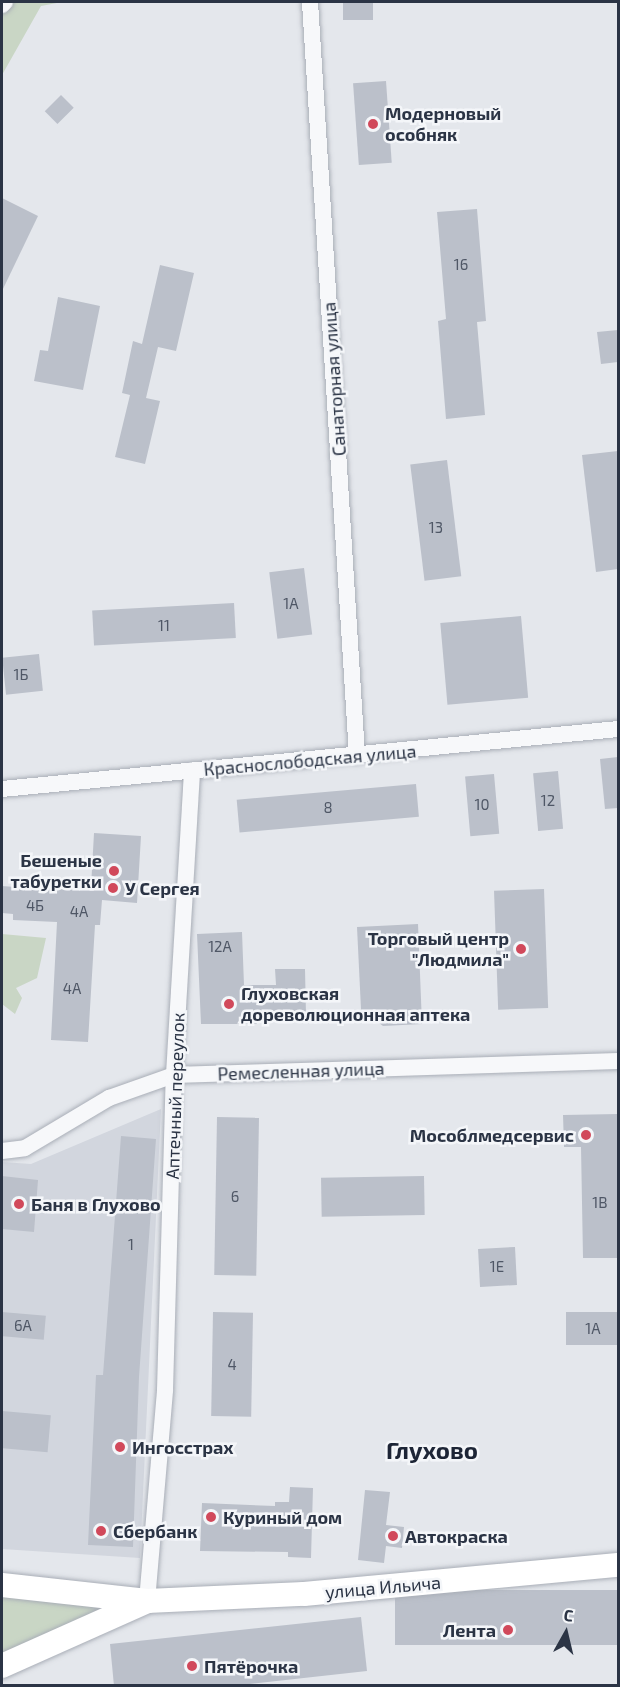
<!DOCTYPE html>
<html>
<head>
<meta charset="utf-8">
<style>
	body { margin:0 }
	#map { position:relative; width:620px; height:1687px; overflow:hidden; background:#e4e7ec; font-family:"Exo 2",sans-serif }
	div>[style] { position:absolute }
	[style*='--x'] { left:calc(var(--x)*1px); top:calc(var(--y)*1px); width:calc(var(--w)*1px); rotate:calc(var(--a)*1deg) }
	.built>* { inset:0; background:#d2d6de }
	.green>* { inset:0; background:#c9d6c5 }
	.building>* { inset:0; background:#bbc0ca; transform-origin:0 0 }
	.roads { filter:drop-shadow(0 0 2px #a9aeb7) drop-shadow(0 0 2px #a9aeb7) }
	.minor>* { height:16px; margin:-8px; padding:0 8px; transform-origin:8px; border-radius:8px; background:#f7f8fa }
	.secondary>* { height:24px; margin:-12px; padding:0 12px; transform-origin:12px; border-radius:12px; background:#fff }
	.dots>* { width:16px; height:16px; translate:-50% -50%; box-sizing:border-box; border:3px solid #f4f6f9; border-radius:50% }
	span { translate:-50% -50%; white-space:nowrap; text-align:center; line-height:1.15; -webkit-text-stroke:5px #f4f6f9; paint-order:stroke }
	.number-label { font-size:15px; color:#4f5766 }
	.number-label span { -webkit-text-stroke-width:0 }
	.poi-label { font-size:18px; color:#2b3445; font-weight:700 }
	.left { translate:0 -50%; text-align:left }
	.right { translate:-100% -50%; text-align:right }
	.street-label { font-size:18px; color:#2b3445 }
	.district-label { font-size:24px; color:#1d2536; font-weight:700 }
	.frame { position:absolute; inset:0; border:3px solid #2b3445; pointer-events:none }
	.north { position:absolute; left:536px; top:1603px; width:60px; height:60px; -webkit-text-stroke:4px #f4f6f9; paint-order:stroke; rotate:8deg; font-size:16px; font-weight:700; line-height:24px; text-align:center; color:#2b3445 }
	.north::after { content:''; display:block; margin:auto; width:21px; height:27px; background:#2b3445; clip-path:polygon(50% 0,100% 100%,50% 72%,0 100%) }
</style>
</head>
<body>
<div id="map">
	<div class="built">
		<div style="clip-path:polygon(161px 1109px,140px 1558px,2px 1549px,2px 1162px,31px 1164px)"></div>
	</div>
	<div class="green">
		<div style="clip-path:polygon(2px 2px,62px 2px,41px 6px,2px 75px)"></div>
		<div style="clip-path:polygon(2px 934px,46px 938px,37px 978px,16px 988px,22px 998px,15px 1014px,2px 1004px)"></div>
		<div style="clip-path:polygon(2px 1596px,107px 1606px,2px 1655px)"></div>
	</div>
	<div class="building">
		<div style="left:343px;top:2px;width:30px;height:18px"></div>
		<div style="left:386px;top:81px;width:82px;height:33px;rotate:86deg"></div>
		<div style="left:61px;top:95px;width:18px;height:23px;rotate:45deg"></div>
		<div style="clip-path:polygon(2px 198px,38px 216px,2px 291px)"></div>
		<div style="clip-path:polygon(477px 209px,486px 321px,477px 322px,485px 415px,446px 419px,438px 321px,446px 319px,437px 212px)"></div>
		<div style="clip-path:polygon(160px 265px,194px 273px,176px 351px,158px 347px,146px 398px,160px 401px,145px 464px,115px 457px,130px 395px,122px 393px,133px 341px,142px 344px)"></div>
		<div style="clip-path:polygon(58px 297px,100px 306px,83px 390px,34px 381px,40px 350px,48px 351px)"></div>
		<div style="clip-path:polygon(618px 330px,618px 362px,601px 364px,597px 332px)"></div>
		<div style="clip-path:polygon(618px 451px,618px 569px,596px 572px,582px 455px)"></div>
		<div style="left:447px;top:460px;width:117px;height:37px;rotate:83deg"></div>
		<div style="left:304px;top:568px;width:67px;height:35px;rotate:83deg"></div>
		<div style="left:234px;top:603px;width:35px;height:142px;rotate:87deg"></div>
		<div style="left:521px;top:616px;width:82px;height:81px;rotate:85deg"></div>
		<div style="left:39px;top:654px;width:37px;height:37px;rotate:84deg"></div>
		<div style="clip-path:polygon(618px 757px,618px 808px,605px 809px,600px 759px)"></div>
		<div style="left:558px;top:771px;width:58px;height:25px;rotate:85deg"></div>
		<div style="left:494px;top:774px;width:60px;height:29px;rotate:85deg"></div>
		<div style="left:416px;top:784px;width:33px;height:180px;rotate:85deg"></div>
		<div style="clip-path:polygon(94px 833px,141px 836px,137px 903px,102px 900px,100px 925px,95px 925px,88px 1042px,51px 1040px,57px 922px,13px 920px,13px 914px,2px 913px,2px 886px,15px 887px,15px 882px,91px 887px)"></div>
		<div style="left:544px;top:889px;width:119px;height:50px;rotate:88deg"></div>
		<div style="clip-path:polygon(418px 924px,422px 1024px,383px 1026px,361px 1009px,357px 927px)"></div>
		<div style="clip-path:polygon(242px 932px,244px 985px,276px 985px,275px 969px,305px 969px,306px 1015px,257px 1016px,257px 1024px,201px 1024px,197px 934px)"></div>
		<div style="clip-path:polygon(618px 1114px,618px 1258px,583px 1258px,581px 1147px,564px 1147px,563px 1115px)"></div>
		<div style="left:217px;top:1117px;width:42px;height:158px;rotate:1deg"></div>
		<div style="clip-path:polygon(121px 1136px,156px 1139px,139px 1377px,133px 1547px,88px 1545px,96px 1375px,103px 1375px)"></div>
		<div style="clip-path:polygon(2px 1176px,38px 1180px,34px 1232px,2px 1229px)"></div>
		<div style="left:424px;top:1176px;width:39px;height:103px;rotate:89deg"></div>
		<div style="left:515px;top:1247px;width:38px;height:37px;rotate:87deg"></div>
		<div style="left:2px;top:1312px;width:44px;height:24px;rotate:5deg"></div>
		<div style="left:213px;top:1312px;width:40px;height:104px;rotate:1deg"></div>
		<div style="left:618px;top:1312px;width:33px;height:52px;rotate:90deg"></div>
		<div style="left:2px;top:1411px;width:49px;height:37px;rotate:5deg"></div>
		<div style="clip-path:polygon(290px 1487px,313px 1488px,311px 1558px,288px 1557px,288px 1552px,200px 1551px,202px 1503px,275px 1506px,275px 1502px,289px 1502px)"></div>
		<div style="clip-path:polygon(365px 1490px,390px 1492px,386px 1525px,404px 1527px,402px 1548px,386px 1546px,384px 1563px,358px 1560px)"></div>
		<div style="left:618px;top:1590px;width:55px;height:223px;rotate:90deg"></div>
		<div style="clip-path:polygon(361px 1617px,367px 1671px,232px 1686px,114px 1686px,110px 1644px)"></div>
	</div>
	<div class="roads">
		<div class="minor">
			<div style="--x:310;--y:2;--w:755;--a:86.43"></div>
			<div style="--x:2;--y:5;--w:4;--a:-45"></div>
			<div style="--x:2;--y:789;--w:619;--a:-5.56"></div>
			<div style="--x:2;--y:1151;--w:23;--a:-7"></div>
			<div style="--x:25;--y:1148;--w:98;--a:-30.8"></div>
			<div style="--x:109;--y:1098;--w:69;--a:-19.5"></div>
			<div style="--x:174;--y:1075;--w:444;--a:-1.8"></div>
			<div style="--x:147;--y:1601;--w:212;--a:-85.1"></div>
			<div style="--x:165;--y:1390;--w:315;--a:-88.4"></div>
			<div style="--x:174;--y:1075;--w:305;--a:-86.6"></div>
		</div>
		<div class="secondary">
			<div style="--x:2;--y:1585;--w:146;--a:6.3"></div>
			<div style="--x:147;--y:1601;--w:157;--a:-2.6"></div>
			<div style="--x:304;--y:1594;--w:315;--a:-5.3"></div>
			<div style="--x:2;--y:1666;--w:159;--a:-24.1"></div>
		</div>
	</div>
	<div class="dots">
		<div style="left:373px;top:124px;background:#d1495b"></div>
		<div style="left:114px;top:871px;background:#d1495b"></div>
		<div style="left:113px;top:888px;background:#d1495b"></div>
		<div style="left:521px;top:949px;background:#d1495b"></div>
		<div style="left:229px;top:1004px;background:#d1495b"></div>
		<div style="left:586px;top:1135px;background:#d1495b"></div>
		<div style="left:19px;top:1204px;background:#d1495b"></div>
		<div style="left:120px;top:1447px;background:#d1495b"></div>
		<div style="left:211px;top:1517px;background:#d1495b"></div>
		<div style="left:101px;top:1531px;background:#d1495b"></div>
		<div style="left:393px;top:1536px;background:#d1495b"></div>
		<div style="left:508px;top:1630px;background:#d1495b"></div>
		<div style="left:192px;top:1666px;background:#d1495b"></div>
	</div>
	<div class="number-label">
		<span style="left:461px;top:265px">16</span>
		<span style="left:436px;top:528px">13</span>
		<span style="left:291px;top:604px">1А</span>
		<span style="left:164px;top:626px">11</span>
		<span style="left:21px;top:675px">1Б</span>
		<span style="left:548px;top:801px">12</span>
		<span style="left:482px;top:805px">10</span>
		<span style="left:328px;top:808px">8</span>
		<span style="left:35px;top:906px">4Б</span>
		<span style="left:79px;top:912px">4А</span>
		<span style="left:220px;top:947px">12А</span>
		<span style="left:72px;top:989px">4А</span>
		<span style="left:235px;top:1197px">6</span>
		<span style="left:600px;top:1203px">1В</span>
		<span style="left:131px;top:1245px">1</span>
		<span style="left:497px;top:1267px">1Е</span>
		<span style="left:23px;top:1326px">6А</span>
		<span style="left:593px;top:1329px">1А</span>
		<span style="left:232px;top:1365px">4</span>
	</div>
	<div class="poi-label">
		<span class="left" style="left:385px;top:124px">Модерновый<br>особняк</span>
		<span class="right" style="left:102px;top:871px">Бешеные<br>табуретки</span>
		<span class="left" style="left:125px;top:888px">У Сергея</span>
		<span class="right" style="left:509px;top:949px">Торговый центр<br>"Людмила"</span>
		<span class="left" style="left:241px;top:1004px">Глуховская<br>дореволюционная аптека</span>
		<span class="right" style="left:574px;top:1135px">Мособлмедсервис</span>
		<span class="left" style="left:31px;top:1204px">Баня в Глухово</span>
		<span class="left" style="left:132px;top:1447px">Ингосстрах</span>
		<span class="left" style="left:223px;top:1517px">Куриный дом</span>
		<span class="left" style="left:113px;top:1531px">Сбербанк</span>
		<span class="left" style="left:405px;top:1536px">Автокраска</span>
		<span class="right" style="left:496px;top:1630px">Лента</span>
		<span class="left" style="left:204px;top:1666px">Пятёрочка</span>
	</div>
	<div class="street-label">
		<span style="left:334px;top:379px;rotate:-94deg">Санаторная улица</span>
		<span style="left:310px;top:760px;rotate:-5deg">Краснослободская улица</span>
		<span style="left:301px;top:1071px;rotate:-2deg">Ремесленная улица</span>
		<span style="left:175px;top:1096px;rotate:-88deg">Аптечный переулок</span>
		<span style="left:383px;top:1587px;rotate:-5deg">улица Ильича</span>
	</div>
	<div class="district-label">
		<span style="left:432px;top:1450px">Глухово</span>
	</div>
	<div class="frame"></div>
	<div class="north">С</div>
</div>
</body>
</html>
